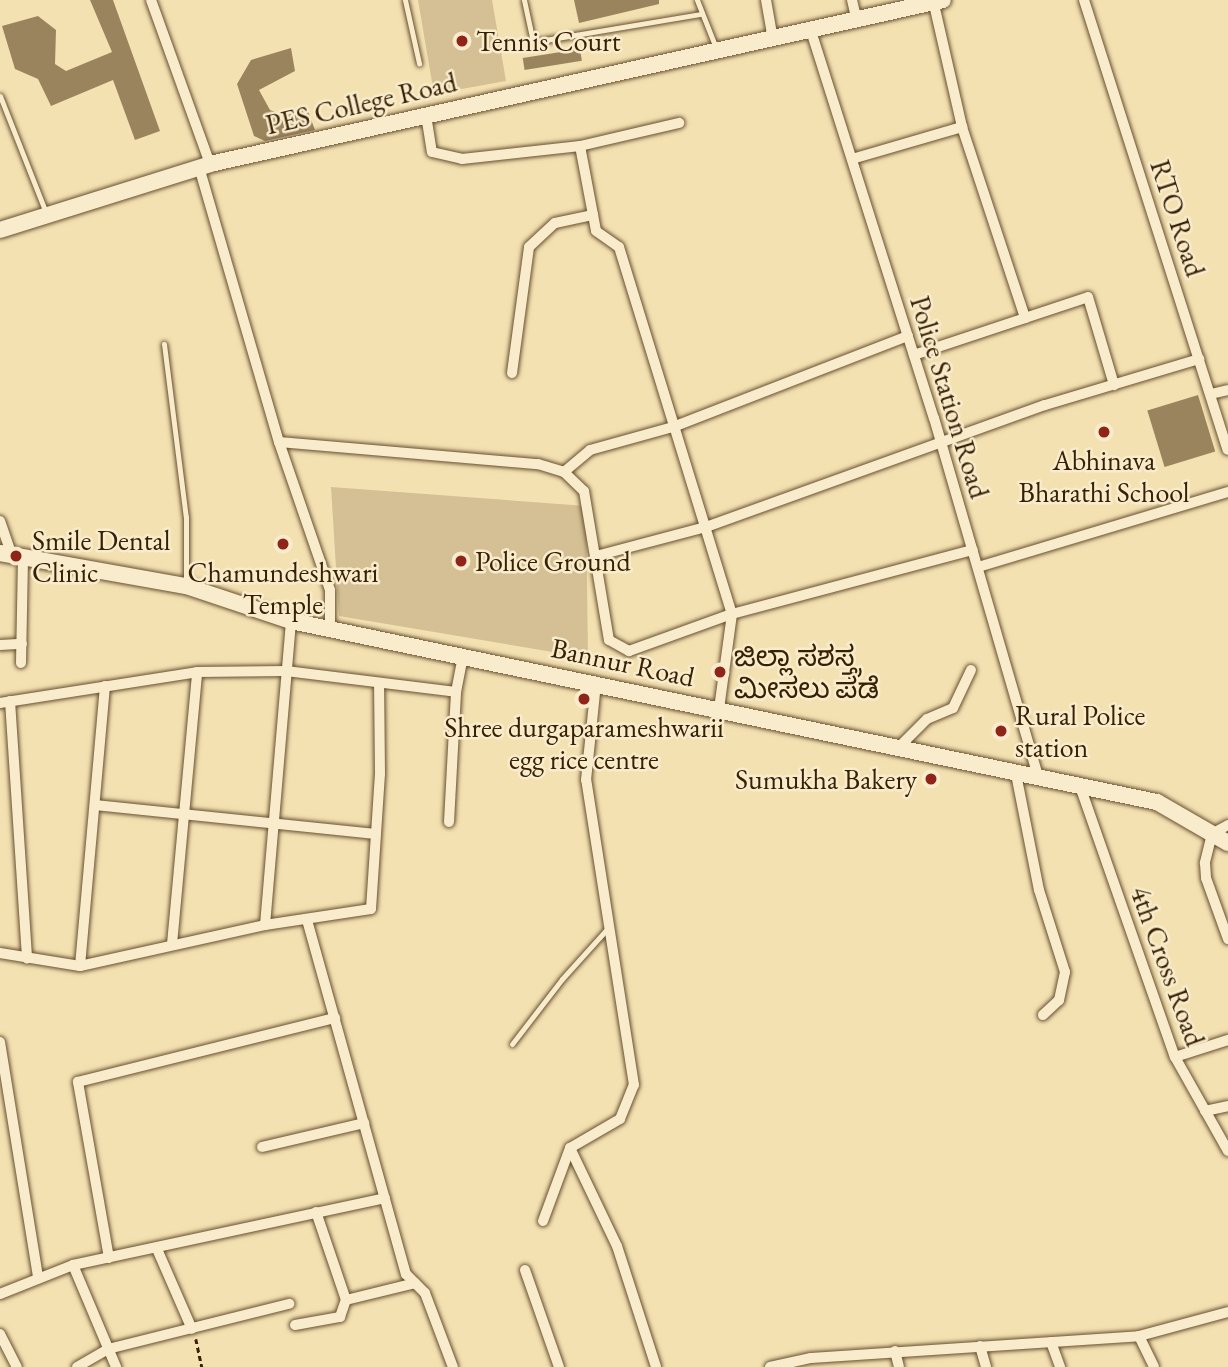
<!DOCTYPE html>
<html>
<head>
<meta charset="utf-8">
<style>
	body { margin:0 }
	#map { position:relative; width:1228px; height:1367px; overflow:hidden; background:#f4e1b2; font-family:"EB Garamond","Noto Sans Kannada",serif }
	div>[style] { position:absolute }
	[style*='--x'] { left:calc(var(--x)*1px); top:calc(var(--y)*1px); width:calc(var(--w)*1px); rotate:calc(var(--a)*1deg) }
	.green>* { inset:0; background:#d4c094 }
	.building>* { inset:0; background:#9a845e; transform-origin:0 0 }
	.path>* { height:2.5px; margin-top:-1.25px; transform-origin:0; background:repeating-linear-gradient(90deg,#382003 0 5px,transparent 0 8.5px) }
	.roads { filter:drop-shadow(0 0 2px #67502f) drop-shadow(0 0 2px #67502f) }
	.lane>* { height:5px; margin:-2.5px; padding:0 2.5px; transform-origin:2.5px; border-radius:2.5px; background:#f8eccd }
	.street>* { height:10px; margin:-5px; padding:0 5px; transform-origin:5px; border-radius:5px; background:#f8eccd }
	.secondary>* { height:16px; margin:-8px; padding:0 8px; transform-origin:8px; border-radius:8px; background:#f8eccd }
	.dots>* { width:19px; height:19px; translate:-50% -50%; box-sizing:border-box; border:4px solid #f8eccd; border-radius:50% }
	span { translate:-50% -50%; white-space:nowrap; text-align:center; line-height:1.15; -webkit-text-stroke:5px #f8eccd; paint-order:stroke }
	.poi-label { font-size:28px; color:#382003 }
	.left { translate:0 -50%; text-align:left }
	.right { translate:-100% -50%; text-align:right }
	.street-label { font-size:28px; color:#382003 }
</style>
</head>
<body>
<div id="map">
	<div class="green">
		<div style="clip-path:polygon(418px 0,492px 0,506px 81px,434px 94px)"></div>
		<div style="clip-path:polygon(331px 487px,586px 506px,588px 658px,339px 616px)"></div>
	</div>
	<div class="building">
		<div style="clip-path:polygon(90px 0,113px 0,160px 131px,135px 140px,113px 80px,51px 106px,38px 79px,15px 69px,2px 26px,38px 16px,56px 30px,55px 64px,66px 71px,112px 52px)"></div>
		<div style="clip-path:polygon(574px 0,659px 0,659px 4px,579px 23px)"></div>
		<div style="clip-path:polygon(291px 48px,295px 71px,259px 90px,270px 110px,285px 116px,306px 106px,315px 130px,265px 141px,254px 136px,237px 84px,251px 60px)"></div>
		<div style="left:580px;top:49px;width:12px;height:58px;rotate:81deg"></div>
		<div style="left:1198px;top:395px;width:59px;height:53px;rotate:73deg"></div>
	</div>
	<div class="path">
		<div style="--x:196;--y:1339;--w:29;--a:78"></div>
	</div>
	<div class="roads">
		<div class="lane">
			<div style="--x:405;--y:0;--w:65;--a:77.5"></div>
			<div style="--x:524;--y:0;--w:43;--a:77.9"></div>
			<div style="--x:533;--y:42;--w:169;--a:-9.5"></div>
			<div style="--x:697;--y:0;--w:52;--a:68.4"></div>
			<div style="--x:0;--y:96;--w:126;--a:68.5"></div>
			<div style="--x:164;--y:344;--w:174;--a:82.8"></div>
			<div style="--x:186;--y:517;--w:65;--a:90"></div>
			<div style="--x:512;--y:1044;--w:82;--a:-52.4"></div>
			<div style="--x:562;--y:979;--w:69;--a:-48"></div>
		</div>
		<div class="street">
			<div style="--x:151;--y:0;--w:174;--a:70.2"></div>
			<div style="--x:766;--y:0;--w:39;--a:80"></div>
			<div style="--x:852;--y:0;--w:22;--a:77"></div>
			<div style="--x:933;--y:0;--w:130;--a:77.1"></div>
			<div style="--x:962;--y:127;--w:201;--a:71.7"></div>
			<div style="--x:1025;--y:318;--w:66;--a:-18.4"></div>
			<div style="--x:1088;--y:297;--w:92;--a:73.5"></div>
			<div style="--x:1084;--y:0;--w:472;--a:72.3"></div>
			<div style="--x:811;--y:31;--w:406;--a:72.4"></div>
			<div style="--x:934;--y:418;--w:376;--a:73.8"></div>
			<div style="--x:426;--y:115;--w:37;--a:81"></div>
			<div style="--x:432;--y:152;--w:31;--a:13"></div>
			<div style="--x:462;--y:159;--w:119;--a:-6.3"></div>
			<div style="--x:580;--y:146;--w:102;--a:-13.1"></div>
			<div style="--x:580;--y:146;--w:86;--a:79.3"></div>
			<div style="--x:596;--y:231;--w:28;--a:35"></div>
			<div style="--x:619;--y:247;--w:384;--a:72.9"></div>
			<div style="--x:732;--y:614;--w:96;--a:97.8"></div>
			<div style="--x:852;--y:159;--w:115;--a:-16.2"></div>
			<div style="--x:199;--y:167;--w:286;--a:73.8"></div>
			<div style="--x:279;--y:442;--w:157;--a:71"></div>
			<div style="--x:330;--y:590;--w:39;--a:90"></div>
			<div style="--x:914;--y:355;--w:117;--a:-18.4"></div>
			<div style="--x:512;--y:373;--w:127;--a:-82.3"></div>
			<div style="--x:529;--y:247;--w:35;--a:-43"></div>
			<div style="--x:555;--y:223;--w:39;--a:-12"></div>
			<div style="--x:1211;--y:394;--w:17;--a:-13"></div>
			<div style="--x:279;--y:442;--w:260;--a:4.9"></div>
			<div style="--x:538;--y:464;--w:27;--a:17"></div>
			<div style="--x:564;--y:472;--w:28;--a:44"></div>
			<div style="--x:584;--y:491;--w:151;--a:80.5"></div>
			<div style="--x:609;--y:640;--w:23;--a:29"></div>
			<div style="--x:629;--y:651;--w:109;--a:-19.8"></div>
			<div style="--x:732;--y:614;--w:249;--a:-14.9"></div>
			<div style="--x:564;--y:472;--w:34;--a:-40"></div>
			<div style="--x:590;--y:450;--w:86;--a:-15.5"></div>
			<div style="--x:673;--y:427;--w:252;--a:-21.2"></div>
			<div style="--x:0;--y:521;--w:37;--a:71"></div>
			<div style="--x:596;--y:556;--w:114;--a:-14.8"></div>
			<div style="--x:706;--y:527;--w:360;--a:-19.8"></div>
			<div style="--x:1045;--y:405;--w:161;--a:-16.6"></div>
			<div style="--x:978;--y:567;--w:261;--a:-16.7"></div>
			<div style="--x:0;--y:645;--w:22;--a:-3"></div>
			<div style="--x:21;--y:663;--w:104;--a:-88.9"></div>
			<div style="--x:10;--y:701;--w:258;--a:86.2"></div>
			<div style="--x:0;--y:703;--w:199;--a:-8.9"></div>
			<div style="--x:197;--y:672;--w:89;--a:-0.6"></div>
			<div style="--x:286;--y:671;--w:171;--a:7"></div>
			<div style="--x:456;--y:692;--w:37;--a:-79"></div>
			<div style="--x:898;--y:748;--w:41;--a:-45"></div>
			<div style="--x:927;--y:719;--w:28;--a:-23"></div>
			<div style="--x:953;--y:708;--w:42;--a:-64.7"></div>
			<div style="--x:1016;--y:774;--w:118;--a:78.8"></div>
			<div style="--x:1039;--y:890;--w:86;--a:72.4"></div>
			<div style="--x:1065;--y:972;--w:29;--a:102"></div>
			<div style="--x:1059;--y:1000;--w:22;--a:137"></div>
			<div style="--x:1081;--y:789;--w:284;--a:70.7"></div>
			<div style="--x:1175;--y:1057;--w:108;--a:60.6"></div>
			<div style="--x:95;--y:805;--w:282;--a:5.9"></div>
			<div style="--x:449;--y:822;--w:130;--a:-86.9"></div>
			<div style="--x:1228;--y:825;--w:18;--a:151"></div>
			<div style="--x:1212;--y:834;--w:30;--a:104"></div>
			<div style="--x:1205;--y:863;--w:15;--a:86"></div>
			<div style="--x:1206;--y:878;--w:65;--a:70.2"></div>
			<div style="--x:307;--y:920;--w:368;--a:74.4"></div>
			<div style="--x:406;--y:1274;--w:27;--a:45"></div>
			<div style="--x:425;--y:1293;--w:79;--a:69.3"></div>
			<div style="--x:265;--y:925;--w:305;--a:-85.1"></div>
			<div style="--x:172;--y:944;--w:273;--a:-84.7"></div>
			<div style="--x:0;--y:953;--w:81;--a:9.2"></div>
			<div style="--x:80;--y:966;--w:189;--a:-12.5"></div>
			<div style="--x:265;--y:925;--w:107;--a:-8.6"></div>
			<div style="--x:371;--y:909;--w:135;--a:-86.2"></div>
			<div style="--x:380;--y:774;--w:91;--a:-90.6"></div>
			<div style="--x:80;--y:966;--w:281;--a:-84.9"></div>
			<div style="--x:0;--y:1042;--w:238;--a:80.8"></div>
			<div style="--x:1175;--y:1057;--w:56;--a:-17.8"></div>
			<div style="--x:1205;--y:1111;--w:24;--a:-12"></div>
			<div style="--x:262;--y:1147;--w:105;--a:-13.2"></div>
			<div style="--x:570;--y:1148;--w:109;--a:64.4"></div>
			<div style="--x:617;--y:1246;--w:127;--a:72.1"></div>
			<div style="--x:543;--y:1221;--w:78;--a:-69.7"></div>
			<div style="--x:570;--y:1148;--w:58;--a:-30.1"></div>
			<div style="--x:620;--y:1119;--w:37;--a:-68"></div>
			<div style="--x:634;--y:1085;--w:309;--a:-98.9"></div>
			<div style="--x:586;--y:780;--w:98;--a:-84.1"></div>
			<div style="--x:157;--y:1249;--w:87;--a:66.4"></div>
			<div style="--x:109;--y:1258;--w:179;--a:-100"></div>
			<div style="--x:78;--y:1082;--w:265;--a:-14"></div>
			<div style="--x:73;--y:1265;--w:111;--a:67.1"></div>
			<div style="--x:525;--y:1270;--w:103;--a:70.7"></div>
			<div style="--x:0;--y:1294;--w:79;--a:-21.7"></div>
			<div style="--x:73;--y:1265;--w:319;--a:-12.1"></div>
			<div style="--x:346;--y:1300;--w:71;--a:-13.8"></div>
			<div style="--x:295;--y:1325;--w:46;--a:-10.1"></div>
			<div style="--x:340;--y:1317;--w:18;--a:-71"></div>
			<div style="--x:346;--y:1300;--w:93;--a:-108.8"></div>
			<div style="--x:0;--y:1334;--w:37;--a:63"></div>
			<div style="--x:1139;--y:1336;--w:34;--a:64"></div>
			<div style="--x:1051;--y:1342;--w:27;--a:70"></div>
			<div style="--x:980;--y:1346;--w:22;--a:74"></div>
			<div style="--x:895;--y:1351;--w:16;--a:76"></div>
			<div style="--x:77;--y:1367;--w:36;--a:-30"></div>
			<div style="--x:108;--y:1349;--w:187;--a:-14"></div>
			<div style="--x:770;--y:1367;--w:42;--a:-12.4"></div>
			<div style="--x:811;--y:1358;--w:329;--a:-3.8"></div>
			<div style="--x:1139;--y:1336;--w:92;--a:-15.1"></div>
		</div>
		<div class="secondary">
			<div style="--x:0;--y:230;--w:220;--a:-17.4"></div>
			<div style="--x:210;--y:164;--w:751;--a:-12.61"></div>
			<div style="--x:0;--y:553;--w:189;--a:10.1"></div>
			<div style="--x:186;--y:586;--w:111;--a:18.4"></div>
			<div style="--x:291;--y:621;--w:885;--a:11.81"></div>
			<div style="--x:1157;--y:802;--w:82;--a:30"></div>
		</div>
	</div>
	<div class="dots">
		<div style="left:462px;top:41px;background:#8f2418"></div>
		<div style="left:1104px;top:432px;background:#8f2418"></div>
		<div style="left:283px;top:544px;background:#8f2418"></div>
		<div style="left:16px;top:556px;background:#8f2418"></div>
		<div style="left:461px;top:561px;background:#8f2418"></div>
		<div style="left:720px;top:672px;background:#8f2418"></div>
		<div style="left:584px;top:699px;background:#8f2418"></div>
		<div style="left:1001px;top:731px;background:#8f2418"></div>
		<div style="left:931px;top:779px;background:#8f2418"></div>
	</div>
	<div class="poi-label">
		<span class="left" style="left:476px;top:41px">Tennis Court</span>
		<span style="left:1104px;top:476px">Abhinava<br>Bharathi School</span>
		<span class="left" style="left:32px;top:556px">Smile Dental<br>Clinic</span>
		<span class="left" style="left:475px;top:561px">Police Ground</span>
		<span style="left:283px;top:588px">Chamundeshwari<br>Temple</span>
		<span class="left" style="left:734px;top:672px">ಜಿಲ್ಲಾ ಸಶಸ್ತ್ರ<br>ಮೀಸಲು ಪಡೆ</span>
		<span class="left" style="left:1015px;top:731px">Rural Police<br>station</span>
		<span style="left:584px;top:743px">Shree durgaparameshwarii<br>egg rice centre</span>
		<span class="right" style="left:917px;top:779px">Sumukha Bakery</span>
	</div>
	<div class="street-label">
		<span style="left:361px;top:103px;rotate:-13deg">PES College Road</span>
		<span style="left:1178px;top:218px;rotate:72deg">RTO Road</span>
		<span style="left:950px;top:397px;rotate:73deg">Police Station Road</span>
		<span style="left:623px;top:662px;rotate:12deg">Bannur Road</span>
		<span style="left:1168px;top:966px;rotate:70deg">4th Cross Road</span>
	</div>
</div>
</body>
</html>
